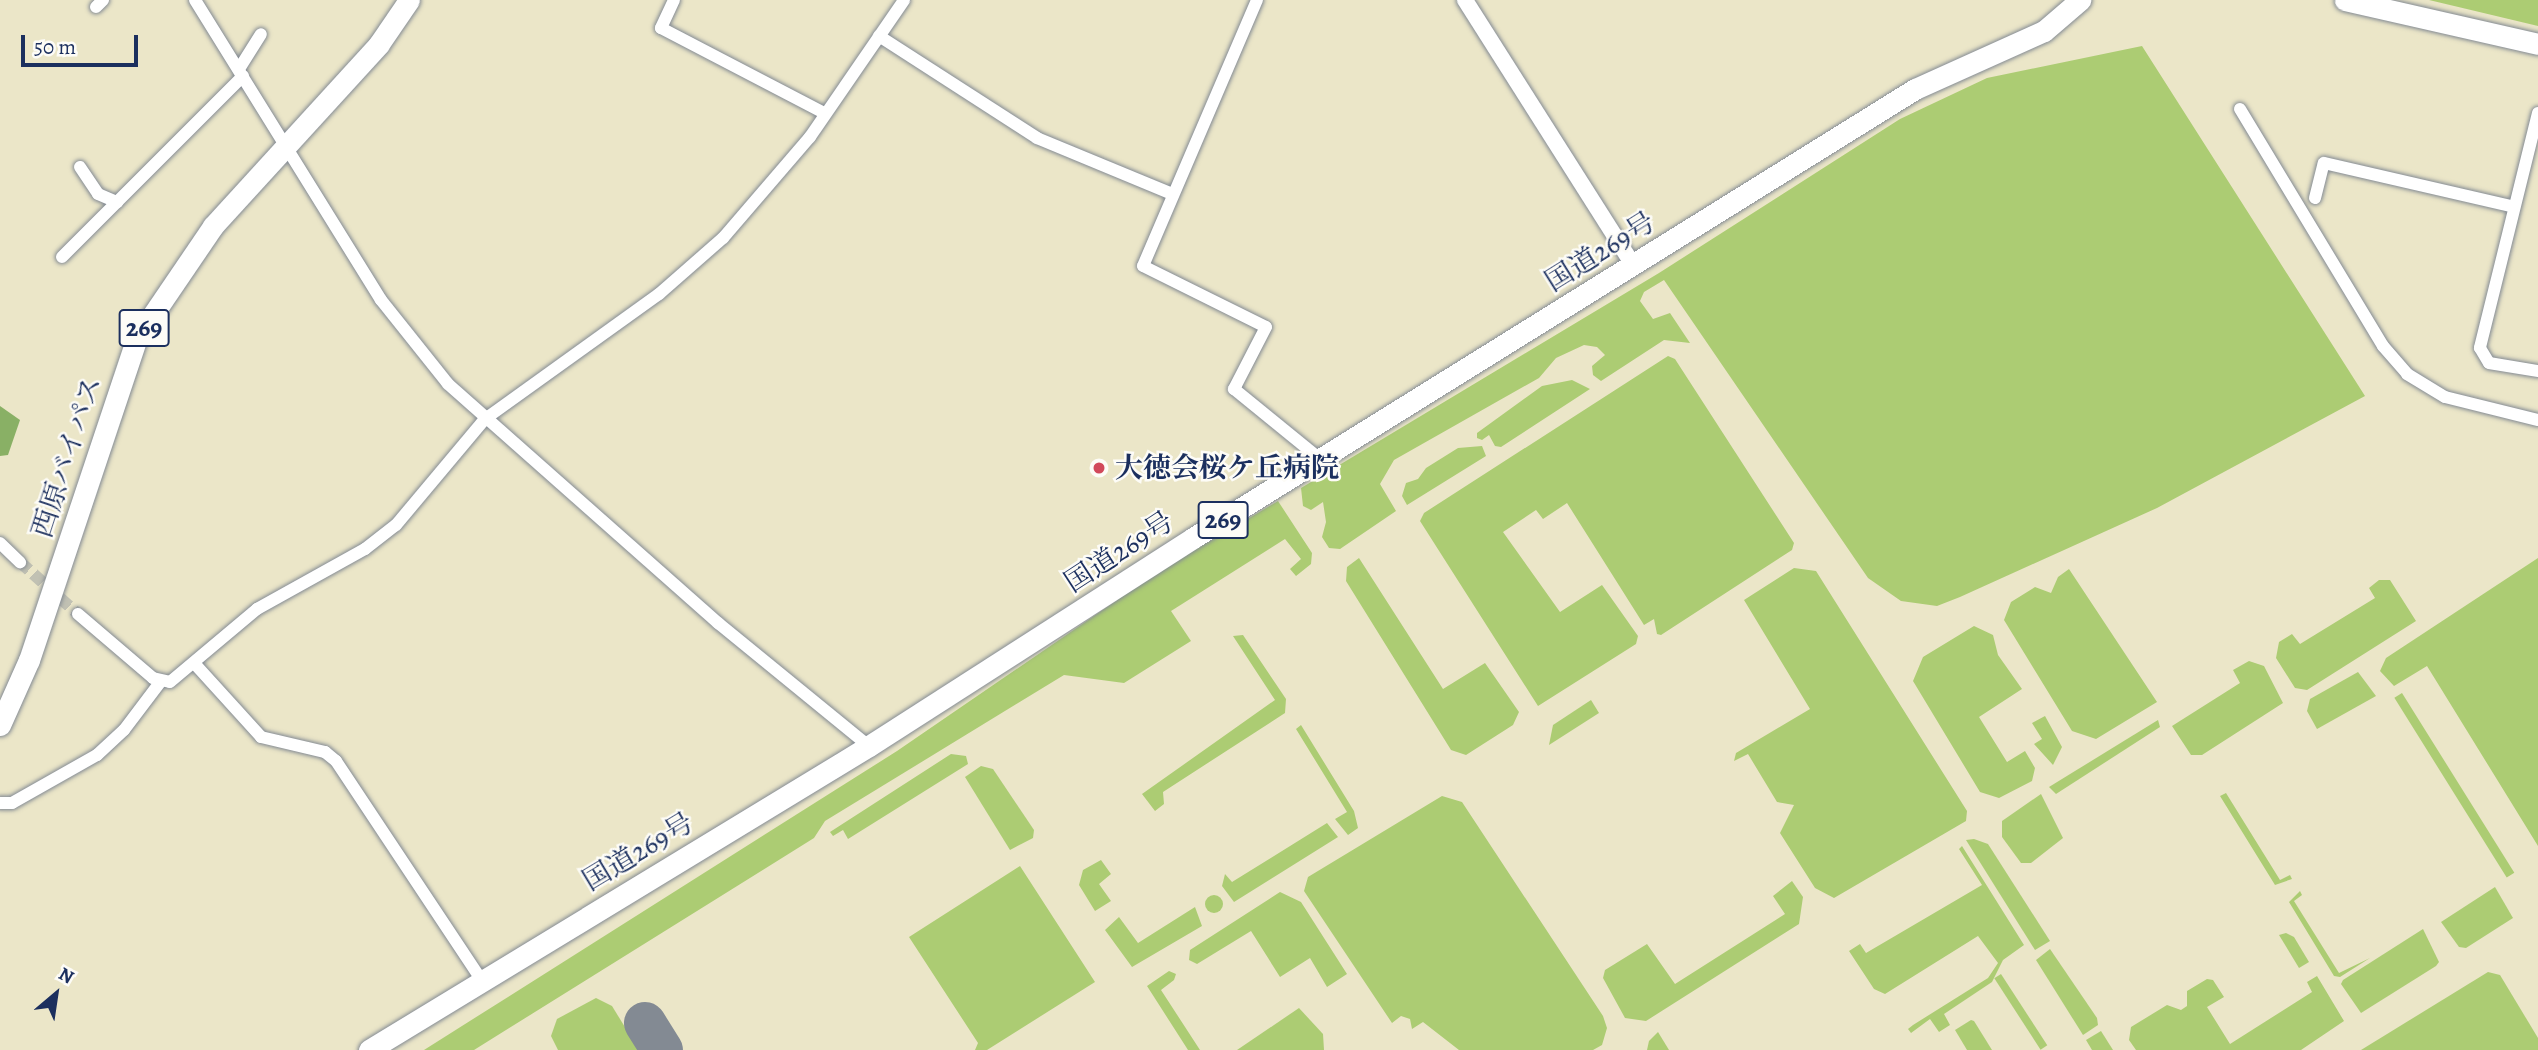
<!DOCTYPE html>
<html>
<head>
<meta charset="utf-8">
<style>
	body { margin:0 }
	#map { position:relative; width:2538px; height:1050px; overflow:hidden; background:#ebe6c8; font-family:Alegreya,"Noto Serif JP",serif }
	div>[style] { position:absolute }
	[style*='--x'] { left:calc(var(--x)*1px); top:calc(var(--y)*1px); width:calc(var(--w)*1px); rotate:calc(var(--a)*1deg) }
	.green>* { inset:0; background:#accc73; transform-origin:0 0 }
	.round { border-radius:50% }
	.forest>* { inset:0; background:#89b065 }
	.taxiway>* { height:42px; margin:-21px; padding:0 21px; transform-origin:21px; border-radius:21px; background:#838a93 }
	.minor-tunnel>* { height:12px; margin-top:-6px; transform-origin:0; background:repeating-linear-gradient(90deg,#c1c1b3 0 12px,transparent 0 18px) }
	.roads { filter:drop-shadow(0 0 2px #838a93) drop-shadow(0 0 2px #838a93) }
	.minor>* { height:12px; margin:-6px; padding:0 6px; transform-origin:6px; border-radius:6px; background:#fff }
	.tertiary>* { height:16px; margin:-8px; padding:0 8px; transform-origin:8px; border-radius:8px; background:#fff }
	.trunk>* { height:21px; margin:-10.5px; padding:0 10.5px; transform-origin:10.5px; border-radius:10.5px; background:#fff }
	.dots>* { width:19px; height:19px; translate:-50% -50%; box-sizing:border-box; border:4px solid #fdfcf7; border-radius:50% }
	span { translate:-50% -50%; white-space:nowrap; text-align:center; line-height:1.15; -webkit-text-stroke:5px #fdfcf7; paint-order:stroke }
	.shield-label span { padding:2px 5px; background:#fdfcf7; border:2px solid; border-radius:5px; -webkit-text-stroke-width:0 }
	.shield-label { font-size:26px; color:#1b2f5e; font-weight:700 }
	.street-label { font-size:28px; color:#1b2f5e }
	.poi-label { font-size:28px; color:#1b2f5e; font-weight:700 }
	.left { translate:0 -50%; text-align:left }
	.north { position:absolute; left:21px; top:959px; width:70px; height:70px; -webkit-text-stroke:5px #fdfcf7; paint-order:stroke; rotate:29deg; font-size:19px; font-weight:700; line-height:28px; text-align:center; color:#1b2f5e }
	.north::after { content:''; display:block; margin:auto; width:24px; height:32px; background:#1b2f5e; clip-path:polygon(50% 0,100% 100%,50% 72%,0 100%) }
	.scale { position:absolute; left:21px; top:35px; width:117px; height:32px; box-sizing:border-box; border:4px solid #1b2f5e; border-top:0; padding-left:9px; font-size:21px; line-height:24px; white-space:nowrap; color:#1b2f5e; -webkit-text-stroke:5px #fdfcf7; paint-order:stroke }
</style>
</head>
<body>
<div id="map">
	<div class="green">
		<div style="clip-path:polygon(2429px 0,2538px 0,2538px 26px)"></div>
		<div style="clip-path:polygon(2142px 46px,2365px 396px,2157px 508px,1960px 597px,1937px 606px,1901px 601px,1868px 578px,1664px 280px,1644px 292px,1640px 301px,1653px 319px,1670px 313px,1690px 343px,1664px 340px,1601px 381px,1593px 375px,1592px 366px,1605px 355px,1597px 347px,1584px 345px,1556px 358px,1539px 378px,1394px 460px,1380px 484px,1396px 511px,1340px 549px,1329px 548px,1322px 537px,1326px 522px,1323px 502px,1311px 510px,1303px 506px,1301px 488px,1659px 273px,1900px 119px,1987px 78px)"></div>
		<div style="clip-path:polygon(1668px 356px,1675px 359px,1794px 543px,1792px 550px,1661px 635px,1657px 634px,1654px 619px,1644px 625px,1567px 503px,1543px 519px,1536px 510px,1503px 532px,1560px 612px,1602px 585px,1638px 636px,1636px 644px,1538px 706px,1420px 521px,1424px 513px)"></div>
		<div style="clip-path:polygon(1572px 380px,1590px 389px,1501px 447px,1495px 446px,1489px 435px,1482px 440px,1477px 438px,1477px 433px,1542px 386px)"></div>
		<div style="clip-path:polygon(1482px 446px,1486px 456px,1407px 505px,1402px 496px,1406px 483px,1418px 479px,1426px 468px,1458px 448px)"></div>
		<div style="clip-path:polygon(1278px 501px,1312px 553px,1311px 564px,1296px 576px,1290px 569px,1301px 559px,1285px 539px,1171px 611px,1191px 641px,1124px 683px,1064px 675px,825px 821px,814px 838px,474px 1050px,424px 1050px,897px 751px,1161px 570px)"></div>
		<div style="clip-path:polygon(1359px 558px,1443px 689px,1485px 663px,1519px 712px,1513px 725px,1466px 755px,1451px 750px,1346px 581px,1347px 567px)"></div>
		<div style="clip-path:polygon(2538px 558px,2538px 846px,2427px 666px,2394px 686px,2380px 671px,2386px 658px)"></div>
		<div style="clip-path:polygon(1794px 568px,1816px 571px,1967px 811px,1966px 821px,1834px 898px,1815px 888px,1780px 833px,1794px 805px,1777px 802px,1748px 754px,1734px 761px,1736px 753px,1810px 709px,1744px 600px)"></div>
		<div style="clip-path:polygon(2069px 569px,2157px 702px,2096px 739px,2072px 731px,2004px 620px,2011px 602px,2035px 587px,2051px 593px,2058px 577px)"></div>
		<div style="clip-path:polygon(2379px 580px,2390px 580px,2416px 621px,2307px 690px,2295px 688px,2276px 658px,2279px 642px,2292px 634px,2300px 644px,2375px 598px,2369px 588px)"></div>
		<div style="clip-path:polygon(1974px 626px,1993px 635px,1998px 655px,2022px 689px,1979px 717px,2007px 762px,2025px 751px,2035px 768px,2032px 781px,1999px 798px,1980px 792px,1913px 681px,1923px 657px)"></div>
		<div style="clip-path:polygon(1243px 635px,1286px 699px,1285px 713px,1163px 792px,1164px 804px,1155px 811px,1142px 794px,1275px 700px,1233px 636px)"></div>
		<div style="clip-path:polygon(2249px 661px,2264px 666px,2283px 703px,2202px 755px,2191px 755px,2172px 726px,2240px 683px,2233px 670px)"></div>
		<div style="clip-path:polygon(2358px 672px,2376px 696px,2317px 729px,2307px 711px,2310px 699px)"></div>
		<div style="left:2402px;top:693px;width:212px;height:9px;rotate:58deg"></div>
		<div style="clip-path:polygon(1591px 700px,1599px 713px,1549px 745px,1553px 725px)"></div>
		<div style="clip-path:polygon(2045px 716px,2062px 747px,2053px 765px,2034px 744px,2042px 739px,2032px 723px)"></div>
		<div style="clip-path:polygon(2158px 720px,2160px 727px,2056px 794px,2049px 787px)"></div>
		<div style="clip-path:polygon(1301px 725px,1354px 811px,1358px 828px,1348px 835px,1335px 819px,1347px 812px,1296px 729px)"></div>
		<div style="clip-path:polygon(951px 754px,966px 756px,968px 764px,848px 839px,843px 830px,833px 836px,830px 832px)"></div>
		<div style="clip-path:polygon(981px 766px,993px 769px,1034px 830px,1033px 838px,1010px 850px,965px 777px)"></div>
		<div style="clip-path:polygon(2226px 793px,2280px 880px,2290px 875px,2292px 879px,2275px 885px,2220px 796px)"></div>
		<div style="clip-path:polygon(2041px 794px,2063px 838px,2031px 863px,2021px 863px,2002px 837px,2002px 821px)"></div>
		<div style="clip-path:polygon(1442px 796px,1462px 802px,1603px 1016px,1607px 1028px,1602px 1045px,1593px 1050px,1459px 1050px,1423px 1022px,1412px 1029px,1410px 1019px,1401px 1016px,1392px 1023px,1304px 891px,1308px 877px)"></div>
		<div style="clip-path:polygon(1327px 823px,1338px 837px,1234px 902px,1222px 886px,1225px 874px,1232px 882px)"></div>
		<div style="clip-path:polygon(1974px 839px,1988px 844px,2050px 941px,2035px 950px,1966px 840px)"></div>
		<div style="clip-path:polygon(1962px 846px,2024px 945px,2003px 960px,1992px 982px,1944px 1014px,1950px 1025px,1939px 1032px,1930px 1019px,1911px 1033px,1908px 1029px,1913px 1025px,1988px 978px,1998px 963px,1978px 936px,1885px 994px,1874px 989px,1849px 951px,1860px 944px,1866px 953px,1982px 885px,1959px 849px)"></div>
		<div style="clip-path:polygon(1101px 860px,1111px 874px,1099px 884px,1111px 901px,1095px 911px,1079px 885px,1083px 870px)"></div>
		<div style="clip-path:polygon(1020px 866px,1095px 982px,987px 1050px,975px 1050px,978px 1043px,909px 937px)"></div>
		<div style="clip-path:polygon(1792px 881px,1803px 897px,1799px 924px,1646px 1021px,1625px 1018px,1603px 978px,1605px 970px,1647px 944px,1675px 984px,1785px 914px,1773px 896px)"></div>
		<div style="clip-path:polygon(2495px 887px,2513px 918px,2466px 948px,2459px 947px,2441px 922px)"></div>
		<div style="clip-path:polygon(2300px 891px,2302px 895px,2294px 901px,2339px 973px,2370px 958px,2340px 977px,2334px 976px,2289px 902px)"></div>
		<div style="clip-path:polygon(1280px 892px,1301px 902px,1347px 974px,1327px 987px,1310px 958px,1280px 977px,1251px 931px,1197px 964px,1189px 960px,1190px 950px)"></div>
		<div class="round" style="left:1205px;top:895px;width:18px;height:18px"></div>
		<div style="clip-path:polygon(1195px 907px,1202px 926px,1132px 967px,1105px 930px,1119px 917px,1138px 943px)"></div>
		<div style="clip-path:polygon(2423px 929px,2439px 962px,2436px 966px,2361px 1013px,2341px 984px,2343px 980px)"></div>
		<div style="clip-path:polygon(2286px 933px,2294px 937px,2309px 962px,2299px 968px,2279px 935px)"></div>
		<div style="clip-path:polygon(2050px 949px,2097px 1018px,2098px 1025px,2083px 1035px,2036px 960px)"></div>
		<div style="clip-path:polygon(1169px 971px,1176px 974px,1174px 980px,1161px 990px,1200px 1050px,1188px 1050px,1147px 986px)"></div>
		<div style="clip-path:polygon(2488px 972px,2500px 975px,2538px 1038px,2538px 1050px,2361px 1050px)"></div>
		<div style="left:2001px;top:974px;width:85px;height:8px;rotate:57deg"></div>
		<div style="clip-path:polygon(2317px 976px,2344px 1021px,2301px 1050px,2136px 1050px,2129px 1040px,2131px 1027px,2167px 1005px,2181px 1010px,2187px 1006px,2187px 991px,2207px 979px,2213px 980px,2224px 997px,2207px 1007px,2230px 1044px,2312px 992px,2307px 982px)"></div>
		<div style="clip-path:polygon(596px 998px,612px 1006px,639px 1050px,558px 1050px,551px 1036px,557px 1019px)"></div>
		<div style="clip-path:polygon(1299px 1008px,1323px 1034px,1324px 1050px,1237px 1050px)"></div>
		<div style="clip-path:polygon(1971px 1020px,1974px 1021px,1992px 1050px,1967px 1050px,1955px 1030px)"></div>
		<div style="clip-path:polygon(2101px 1031px,2113px 1050px,2092px 1050px,2086px 1040px)"></div>
		<div style="clip-path:polygon(1658px 1032px,1669px 1050px,1647px 1050px,1649px 1041px)"></div>
	</div>
	<div class="forest">
		<div style="clip-path:polygon(0 406px,20px 420px,8px 455px,0 456px)"></div>
	</div>
	<div class="taxiway">
		<div style="--x:645;--y:1023;--w:32;--a:58"></div>
	</div>
	<div class="minor-tunnel">
		<div style="--x:20;--y:562;--w:78;--a:41.9"></div>
	</div>
	<div class="roads">
		<div class="minor">
			<div style="--x:195;--y:0;--w:353;--a:58.2"></div>
			<div style="--x:381;--y:300;--w:107;--a:51.4"></div>
			<div style="--x:448;--y:384;--w:361;--a:41.5"></div>
			<div style="--x:718;--y:623;--w:195;--a:39.2"></div>
			<div style="--x:674;--y:0;--w:31;--a:115"></div>
			<div style="--x:661;--y:28;--w:184;--a:27.5"></div>
			<div style="--x:1257;--y:0;--w:289;--a:113.2"></div>
			<div style="--x:1143;--y:266;--w:137;--a:26.4"></div>
			<div style="--x:1266;--y:327;--w:70;--a:117.3"></div>
			<div style="--x:1234;--y:389;--w:111;--a:39.1"></div>
			<div style="--x:96;--y:7;--w:10;--a:-45"></div>
			<div style="--x:879;--y:36;--w:188;--a:32.8"></div>
			<div style="--x:1037;--y:138;--w:146;--a:22.5"></div>
			<div style="--x:239;--y:69;--w:41;--a:-57.8"></div>
			<div style="--x:2240;--y:109;--w:277;--a:58.9"></div>
			<div style="--x:2383;--y:346;--w:37;--a:49"></div>
			<div style="--x:2407;--y:374;--w:44;--a:31.2"></div>
			<div style="--x:2445;--y:397;--w:96;--a:13.9"></div>
			<div style="--x:2538;--y:113;--w:242;--a:103.9"></div>
			<div style="--x:2480;--y:348;--w:17;--a:59"></div>
			<div style="--x:2489;--y:363;--w:50;--a:9.3"></div>
			<div style="--x:80;--y:167;--w:32;--a:56"></div>
			<div style="--x:98;--y:194;--w:21;--a:23"></div>
			<div style="--x:2315;--y:198;--w:36;--a:-76"></div>
			<div style="--x:2324;--y:163;--w:195;--a:13"></div>
			<div style="--x:62;--y:257;--w:256;--a:-45"></div>
			<div style="--x:0;--y:543;--w:28;--a:44"></div>
			<div style="--x:78;--y:614;--w:99;--a:40.5"></div>
			<div style="--x:153;--y:678;--w:17;--a:13"></div>
			<div style="--x:170;--y:682;--w:114;--a:-40"></div>
			<div style="--x:257;--y:609;--w:124;--a:-29.1"></div>
			<div style="--x:365;--y:549;--w:39;--a:-38"></div>
			<div style="--x:396;--y:525;--w:138;--a:-50"></div>
			<div style="--x:485;--y:419;--w:214;--a:-35.7"></div>
			<div style="--x:659;--y:294;--w:85;--a:-41.2"></div>
			<div style="--x:723;--y:238;--w:133;--a:-49.3"></div>
			<div style="--x:810;--y:137;--w:166;--a:-55.5"></div>
			<div style="--x:194;--y:663;--w:100;--a:47.8"></div>
			<div style="--x:261;--y:737;--w:66;--a:13.2"></div>
			<div style="--x:325;--y:752;--w:14;--a:39"></div>
			<div style="--x:336;--y:761;--w:262;--a:56.4"></div>
			<div style="--x:0;--y:803;--w:12;--a:0"></div>
			<div style="--x:12;--y:803;--w:98;--a:-29.5"></div>
			<div style="--x:97;--y:755;--w:37;--a:-43"></div>
			<div style="--x:124;--y:730;--w:61;--a:-52.9"></div>
		</div>
		<div class="tertiary">
			<div style="--x:1465;--y:0;--w:314;--a:57.6"></div>
		</div>
		<div class="trunk">
			<div style="--x:2345;--y:0;--w:198;--a:12.8"></div>
			<div style="--x:0;--y:725;--w:71;--a:-66"></div>
			<div style="--x:29;--y:660;--w:340;--a:-71.5"></div>
			<div style="--x:137;--y:338;--w:135;--a:-55.8"></div>
			<div style="--x:213;--y:226;--w:246;--a:-47.6"></div>
			<div style="--x:379;--y:44;--w:53;--a:-55.7"></div>
			<div style="--x:369;--y:1050;--w:585;--a:-31.3"></div>
			<div style="--x:869;--y:746;--w:385;--a:-32.7"></div>
			<div style="--x:1193;--y:538;--w:850;--a:-31.88"></div>
			<div style="--x:1915;--y:89;--w:141;--a:-24.2"></div>
			<div style="--x:2044;--y:31;--w:48;--a:-40.7"></div>
		</div>
	</div>
	<div class="dots">
		<div style="left:1099px;top:468px;background:#d1495b"></div>
	</div>
	<div class="shield-label">
		<span style="left:144px;top:328px">269</span>
		<span style="left:1223px;top:520px">269</span>
	</div>
	<div class="street-label">
		<span style="left:1600px;top:252px;rotate:-32deg">国道269号</span>
		<span style="left:67px;top:457px;rotate:-72deg">西原バイパス</span>
		<span style="left:1119px;top:552px;rotate:-33deg">国道269号</span>
		<span style="left:638px;top:852px;rotate:-31deg">国道269号</span>
	</div>
	<div class="poi-label">
		<span class="left" style="left:1115px;top:468px">大徳会桜ケ丘病院</span>
	</div>
	<div class="north">N</div>
	<div class="scale">50 m</div>
</div>
</body>
</html>
